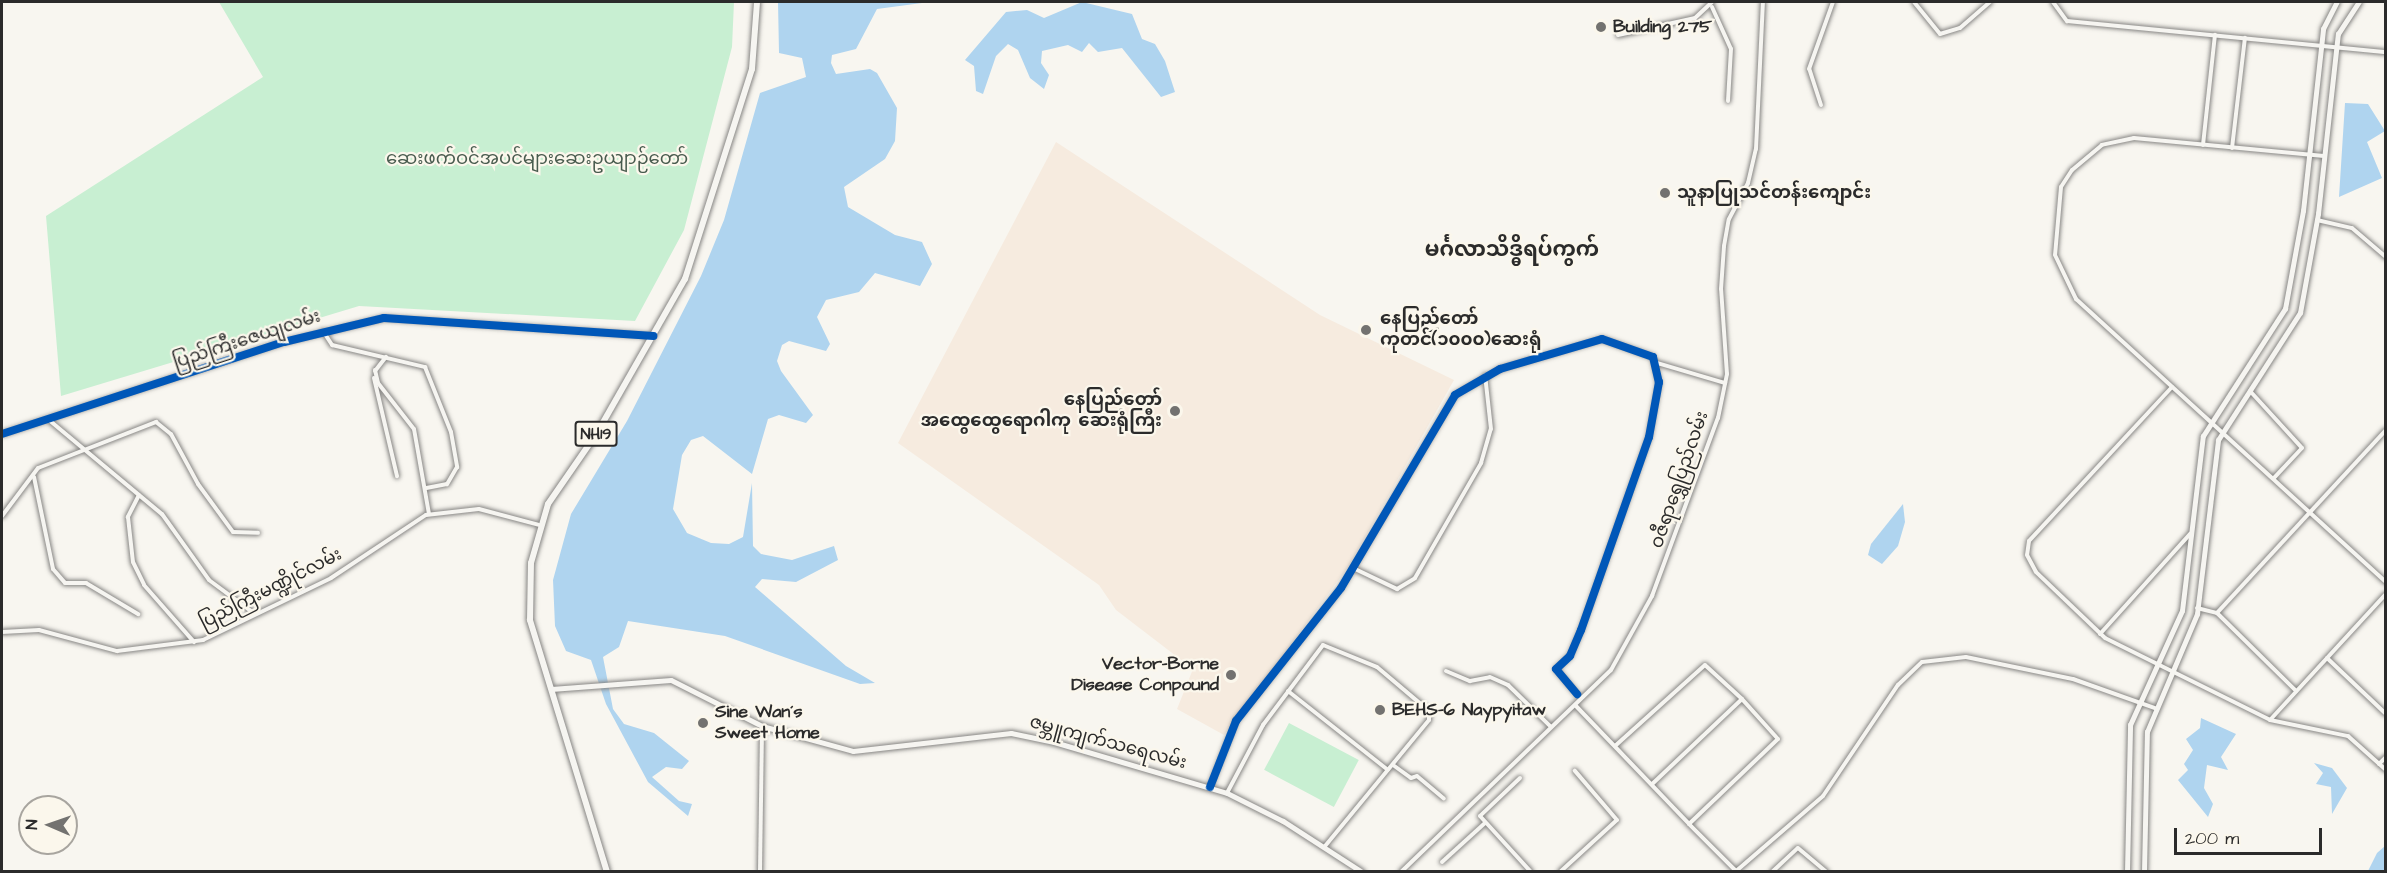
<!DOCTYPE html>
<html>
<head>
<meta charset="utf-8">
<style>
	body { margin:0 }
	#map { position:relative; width:2387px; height:873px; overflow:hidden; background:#f8f6f0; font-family:"Architects Daughter","Noto Sans Myanmar",sans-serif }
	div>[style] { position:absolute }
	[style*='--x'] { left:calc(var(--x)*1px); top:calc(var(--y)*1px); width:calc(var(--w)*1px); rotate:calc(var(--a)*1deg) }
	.built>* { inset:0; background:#f6ebdf }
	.green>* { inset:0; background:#c8efd2; transform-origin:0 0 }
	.water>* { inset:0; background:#afd4ef }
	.roads { filter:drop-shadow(0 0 2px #878684) drop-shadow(0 0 2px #878684) }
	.minor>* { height:4px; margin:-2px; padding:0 2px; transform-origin:2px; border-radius:2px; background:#f6f5f1 }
	.tertiary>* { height:4.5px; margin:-2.25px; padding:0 2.25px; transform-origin:2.25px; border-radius:2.25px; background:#f6f5f1 }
	.secondary>* { height:5px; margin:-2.5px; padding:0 2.5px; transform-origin:2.5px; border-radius:2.5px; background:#f6f5f1 }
	.trunk>* { height:6px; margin:-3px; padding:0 3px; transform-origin:3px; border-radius:3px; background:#f6f5f1 }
	.cycleway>* { height:8px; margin:-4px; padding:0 4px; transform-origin:4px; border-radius:4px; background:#0057b8 }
	.dots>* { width:16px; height:16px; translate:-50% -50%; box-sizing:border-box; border:3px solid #fbf7ec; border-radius:50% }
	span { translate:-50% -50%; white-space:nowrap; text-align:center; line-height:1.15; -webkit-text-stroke:4.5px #fbf7ec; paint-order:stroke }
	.shield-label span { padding:2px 4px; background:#fbf7ec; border:2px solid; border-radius:4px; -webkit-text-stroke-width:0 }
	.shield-label { font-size:16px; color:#2b2b2b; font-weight:700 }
	.poi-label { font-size:18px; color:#2b2b2b; font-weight:700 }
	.left { translate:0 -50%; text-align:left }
	.right { translate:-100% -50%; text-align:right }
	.park-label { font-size:18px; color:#485b4e }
	.street-label { font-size:18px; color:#2b2b2b }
	.quarter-label { font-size:21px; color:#2b2b2b; font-weight:700 }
	.frame { position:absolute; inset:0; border:3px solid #2b2b2b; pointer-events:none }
	.north { position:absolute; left:18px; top:795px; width:60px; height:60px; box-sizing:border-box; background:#fbf7ec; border:2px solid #a8a59f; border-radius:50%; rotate:272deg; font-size:16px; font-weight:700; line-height:24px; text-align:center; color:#2b2b2b }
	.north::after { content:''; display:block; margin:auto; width:21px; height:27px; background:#737270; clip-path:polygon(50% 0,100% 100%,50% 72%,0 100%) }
	.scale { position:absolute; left:2174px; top:828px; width:148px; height:27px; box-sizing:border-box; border:3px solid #2b2b2b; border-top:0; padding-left:8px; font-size:18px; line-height:21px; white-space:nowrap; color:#2b2b2b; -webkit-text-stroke:4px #fbf7ec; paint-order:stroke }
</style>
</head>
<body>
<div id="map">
	<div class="built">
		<div style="clip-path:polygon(1056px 142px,1320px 315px,1454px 380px,1348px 567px,1224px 735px,1177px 709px,1193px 669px,1116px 610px,1099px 585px,898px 443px)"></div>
	</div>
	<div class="green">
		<div style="clip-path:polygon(219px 2px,734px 2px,732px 47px,684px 230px,635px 321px,359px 306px,61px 396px,46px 216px,263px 77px)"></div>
		<div style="left:1289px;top:723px;width:79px;height:53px;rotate:28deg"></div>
	</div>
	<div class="water">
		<div style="clip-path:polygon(778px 2px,921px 2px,922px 3px,877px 9px,856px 49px,832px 55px,831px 63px,836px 74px,870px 69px,877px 73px,897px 108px,895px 141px,885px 159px,844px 187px,848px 207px,895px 235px,922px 242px,932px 264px,920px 286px,875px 273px,859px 292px,826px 300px,817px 317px,830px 344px,826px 351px,789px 341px,782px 345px,777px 361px,781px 371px,813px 415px,806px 423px,779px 415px,768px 419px,752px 474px,703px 436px,691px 440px,682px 455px,673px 509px,687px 533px,711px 543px,729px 544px,743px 537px,752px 483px,753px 546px,761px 554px,792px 560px,834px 546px,838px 560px,796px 582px,762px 579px,755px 587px,846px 666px,875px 683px,860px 684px,725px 636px,628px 621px,619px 647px,603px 657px,613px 709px,624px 724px,654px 733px,689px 761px,682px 769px,666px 767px,652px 777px,679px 801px,692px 804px,688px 816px,648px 782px,606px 704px,591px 660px,566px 651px,555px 626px,553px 580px,571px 514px,627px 421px,701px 276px,724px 220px,760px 93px,806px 77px,802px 58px,779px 53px)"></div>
		<div style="clip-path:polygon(1082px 2px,1132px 14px,1142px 39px,1155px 44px,1165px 61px,1175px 92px,1161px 97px,1122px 48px,1098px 52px,1089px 43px,1082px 52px,1068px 45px,1042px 51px,1041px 63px,1049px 75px,1044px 89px,1030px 78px,1018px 50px,1008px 44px,996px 56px,983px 94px,976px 91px,974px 66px,965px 60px,1006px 12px,1027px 10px,1044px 18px)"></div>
		<div style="clip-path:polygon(2345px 103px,2368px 104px,2385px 131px,2367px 142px,2382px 178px,2339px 197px)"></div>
		<div style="clip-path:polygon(1903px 504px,1905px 522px,1898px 546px,1882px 564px,1868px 555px,1871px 544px)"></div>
		<div style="clip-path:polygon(2201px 718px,2236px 734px,2221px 757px,2228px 770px,2207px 765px,2204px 788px,2213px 804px,2208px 817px,2178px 780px,2188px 770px,2184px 764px,2193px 750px,2186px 739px,2200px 728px)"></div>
		<div style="clip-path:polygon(2314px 763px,2332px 768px,2347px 788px,2332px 814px,2331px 787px,2316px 784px,2323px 773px)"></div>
		<div style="clip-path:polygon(2385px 846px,2385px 871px,2368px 871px,2377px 853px)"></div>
	</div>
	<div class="roads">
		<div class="minor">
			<div style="--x:1914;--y:2;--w:41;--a:50.9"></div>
			<div style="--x:1940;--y:34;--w:21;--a:-17"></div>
			<div style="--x:1960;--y:28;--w:40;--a:-41"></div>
			<div style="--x:2053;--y:2;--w:24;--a:54"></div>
			<div style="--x:2067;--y:21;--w:321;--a:5.6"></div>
			<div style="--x:1712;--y:7;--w:46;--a:65.7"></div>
			<div style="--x:1731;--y:49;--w:52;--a:93.3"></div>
			<div style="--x:1618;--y:35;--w:79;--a:-12.4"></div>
			<div style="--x:1695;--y:18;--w:23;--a:-43"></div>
			<div style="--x:1821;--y:105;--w:38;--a:-108"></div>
			<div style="--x:1809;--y:69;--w:71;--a:-70.3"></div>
			<div style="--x:2203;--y:145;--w:111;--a:-83.8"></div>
			<div style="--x:2232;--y:148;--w:111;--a:-83.3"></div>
			<div style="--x:2324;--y:156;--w:191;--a:-174.6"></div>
			<div style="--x:2134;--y:138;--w:33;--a:168"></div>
			<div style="--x:2102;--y:145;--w:39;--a:140"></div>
			<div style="--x:2072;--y:170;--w:20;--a:123"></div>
			<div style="--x:2061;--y:187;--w:68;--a:95"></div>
			<div style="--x:2055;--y:255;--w:49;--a:64.5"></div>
			<div style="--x:2076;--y:299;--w:420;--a:42.4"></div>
			<div style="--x:2317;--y:220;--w:36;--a:13"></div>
			<div style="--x:2352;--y:228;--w:45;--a:40.5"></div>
			<div style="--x:323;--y:331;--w:17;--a:57"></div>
			<div style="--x:332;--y:345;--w:96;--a:13.3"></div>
			<div style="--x:425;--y:367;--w:70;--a:68.2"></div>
			<div style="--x:451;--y:432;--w:36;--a:80"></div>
			<div style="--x:457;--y:467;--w:20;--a:120"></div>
			<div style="--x:447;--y:484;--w:21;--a:169"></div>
			<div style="--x:1657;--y:363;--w:71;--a:16.4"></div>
			<div style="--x:375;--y:370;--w:13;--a:77"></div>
			<div style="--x:378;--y:383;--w:58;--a:52"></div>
			<div style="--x:414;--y:429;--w:86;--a:80"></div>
			<div style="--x:375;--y:371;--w:18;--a:-52"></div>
			<div style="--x:374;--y:378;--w:101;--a:76.8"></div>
			<div style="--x:2172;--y:387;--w:210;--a:132.9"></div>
			<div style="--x:2029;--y:541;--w:14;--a:98"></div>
			<div style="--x:2027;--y:555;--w:19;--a:62"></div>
			<div style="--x:2036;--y:572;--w:95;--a:43.7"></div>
			<div style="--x:2105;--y:638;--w:184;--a:26.4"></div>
			<div style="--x:2270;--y:720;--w:171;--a:-47.4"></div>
			<div style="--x:2250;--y:391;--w:77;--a:47.6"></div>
			<div style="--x:2302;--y:448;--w:41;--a:133"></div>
			<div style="--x:49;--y:420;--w:147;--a:39.8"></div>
			<div style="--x:162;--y:514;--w:81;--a:54.5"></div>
			<div style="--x:209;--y:580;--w:57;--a:36.5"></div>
			<div style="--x:2;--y:434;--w:297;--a:-18.1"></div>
			<div style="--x:284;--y:342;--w:103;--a:-13.5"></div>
			<div style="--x:384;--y:318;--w:269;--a:3.8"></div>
			<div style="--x:34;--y:477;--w:94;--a:78.3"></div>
			<div style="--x:53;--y:569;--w:18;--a:49"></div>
			<div style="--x:65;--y:583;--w:21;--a:0"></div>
			<div style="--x:86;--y:583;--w:61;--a:30.8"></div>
			<div style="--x:139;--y:495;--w:25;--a:117"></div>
			<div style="--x:128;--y:517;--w:45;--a:83.7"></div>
			<div style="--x:133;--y:562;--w:25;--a:64"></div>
			<div style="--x:144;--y:585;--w:76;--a:48.7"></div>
			<div style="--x:2;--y:516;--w:60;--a:-53.1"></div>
			<div style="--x:38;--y:468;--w:127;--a:-21.3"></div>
			<div style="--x:156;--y:422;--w:19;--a:39"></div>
			<div style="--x:171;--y:434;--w:57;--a:61.6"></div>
			<div style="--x:198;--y:484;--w:59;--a:53.9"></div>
			<div style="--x:233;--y:532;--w:25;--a:2"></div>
			<div style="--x:1353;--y:568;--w:49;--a:25.5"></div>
			<div style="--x:1397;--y:589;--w:21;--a:-31"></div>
			<div style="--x:1415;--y:578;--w:133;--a:-60.1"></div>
			<div style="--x:1481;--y:463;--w:35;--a:-74"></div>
			<div style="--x:1491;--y:429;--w:54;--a:-96.3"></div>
			<div style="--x:2197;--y:608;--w:21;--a:14"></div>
			<div style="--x:2217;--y:613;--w:111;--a:44.6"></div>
			<div style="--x:2217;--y:613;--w:249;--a:-47.3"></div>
			<div style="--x:2;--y:632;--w:37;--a:-3"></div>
			<div style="--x:39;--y:630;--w:81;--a:15.1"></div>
			<div style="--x:117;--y:651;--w:87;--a:-7.3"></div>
			<div style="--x:203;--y:640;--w:142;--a:-25.8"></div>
			<div style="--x:331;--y:578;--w:114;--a:-33.6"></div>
			<div style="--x:426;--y:515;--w:53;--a:-6.5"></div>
			<div style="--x:479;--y:509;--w:62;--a:14.9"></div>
			<div style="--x:2100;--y:634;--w:135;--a:-48"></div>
			<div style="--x:2327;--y:658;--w:81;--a:43.5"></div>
			<div style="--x:1446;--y:671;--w:26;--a:23"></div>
			<div style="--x:1470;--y:681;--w:20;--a:-11"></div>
			<div style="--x:1490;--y:677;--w:20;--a:24"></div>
			<div style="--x:1508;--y:685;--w:60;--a:44.3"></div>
			<div style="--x:1288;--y:691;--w:127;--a:38.3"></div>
			<div style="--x:1576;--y:706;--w:163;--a:46.2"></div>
			<div style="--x:2270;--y:720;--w:80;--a:11.6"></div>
			<div style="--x:2348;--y:736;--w:51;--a:41.8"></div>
			<div style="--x:1615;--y:746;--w:121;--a:-42"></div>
			<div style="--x:1705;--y:665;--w:50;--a:42.6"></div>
			<div style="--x:1742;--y:699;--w:124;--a:136.6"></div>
			<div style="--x:2379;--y:764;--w:10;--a:-45"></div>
			<div style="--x:1393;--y:765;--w:22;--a:36"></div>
			<div style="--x:1411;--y:778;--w:6;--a:-18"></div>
			<div style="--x:1417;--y:776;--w:35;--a:40"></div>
			<div style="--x:1520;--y:778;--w:55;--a:136.5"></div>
			<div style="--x:1480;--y:816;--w:76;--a:47.7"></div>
			<div style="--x:1210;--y:787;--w:71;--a:-68.5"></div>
			<div style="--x:1236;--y:721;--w:169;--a:-51.7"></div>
			<div style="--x:1341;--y:588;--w:224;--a:-59.4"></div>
			<div style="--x:1455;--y:395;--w:52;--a:-30"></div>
			<div style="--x:1500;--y:369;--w:106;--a:-16.4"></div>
			<div style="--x:1602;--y:339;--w:54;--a:19.4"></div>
			<div style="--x:1653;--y:357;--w:26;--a:77"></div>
			<div style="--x:1659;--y:382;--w:56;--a:100.3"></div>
			<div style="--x:1649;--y:437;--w:205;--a:109.4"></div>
			<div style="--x:1581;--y:630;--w:28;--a:113"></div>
			<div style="--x:1570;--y:656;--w:19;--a:137"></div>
			<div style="--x:1556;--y:669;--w:33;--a:50"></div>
			<div style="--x:1227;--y:793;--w:77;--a:-62.1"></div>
			<div style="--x:1263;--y:725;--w:100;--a:-53.1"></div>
			<div style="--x:1323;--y:645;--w:58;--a:22.2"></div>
			<div style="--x:1377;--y:667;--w:68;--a:40.2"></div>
			<div style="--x:1429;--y:711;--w:9;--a:90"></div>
			<div style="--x:1429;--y:720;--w:163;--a:129.5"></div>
			<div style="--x:1442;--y:862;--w:58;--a:-42.2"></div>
			<div style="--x:1736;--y:871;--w:66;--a:-135"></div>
			<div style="--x:1689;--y:824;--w:123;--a:-43.7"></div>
			<div style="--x:1778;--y:739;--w:54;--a:-132"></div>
			<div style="--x:760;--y:872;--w:146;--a:-89.2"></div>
			<div style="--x:1401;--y:872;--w:291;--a:-43.9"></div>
			<div style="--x:1611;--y:670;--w:85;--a:-61"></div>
			<div style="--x:1652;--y:596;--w:190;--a:-69.7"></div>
			<div style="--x:1718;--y:418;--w:45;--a:-78.4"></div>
			<div style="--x:1727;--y:374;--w:85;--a:-94"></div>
			<div style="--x:1721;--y:289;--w:43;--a:-86"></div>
			<div style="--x:1724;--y:246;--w:27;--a:-80"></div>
			<div style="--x:1729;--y:219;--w:41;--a:-62.2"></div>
			<div style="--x:1748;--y:183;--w:35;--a:-77"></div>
			<div style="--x:1756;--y:149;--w:147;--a:-87.3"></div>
			<div style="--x:1560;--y:872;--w:77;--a:-42.4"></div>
			<div style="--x:1617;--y:820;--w:65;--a:-130.6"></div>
			<div style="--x:1735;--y:872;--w:116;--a:-40.8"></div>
			<div style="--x:1823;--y:796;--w:134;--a:-56"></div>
			<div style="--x:1898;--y:685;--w:33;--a:-44"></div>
			<div style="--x:1922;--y:662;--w:44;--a:-6.5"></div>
			<div style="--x:1966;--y:657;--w:109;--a:11.6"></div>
			<div style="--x:2073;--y:679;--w:87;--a:19.5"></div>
			<div style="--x:1772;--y:872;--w:35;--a:-43"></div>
			<div style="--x:1798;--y:848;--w:38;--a:40"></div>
		</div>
		<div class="tertiary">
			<div style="--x:2127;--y:872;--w:147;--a:-88.8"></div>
			<div style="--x:2130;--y:725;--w:125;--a:-65.5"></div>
			<div style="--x:2182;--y:611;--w:176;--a:-83.2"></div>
			<div style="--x:2203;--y:436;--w:151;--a:-57.2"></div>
			<div style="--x:2285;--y:309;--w:100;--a:-79.6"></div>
			<div style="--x:2303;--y:211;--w:183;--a:-83.7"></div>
			<div style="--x:2323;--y:29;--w:30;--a:-63"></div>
			<div style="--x:2144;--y:872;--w:140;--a:-88.8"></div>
			<div style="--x:2147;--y:732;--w:128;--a:-67"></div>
			<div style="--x:2197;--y:614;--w:175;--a:-83.1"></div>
			<div style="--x:2218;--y:440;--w:151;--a:-57.2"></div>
			<div style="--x:2300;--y:313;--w:101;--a:-79.7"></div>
			<div style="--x:2318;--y:214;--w:181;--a:-83.7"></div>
			<div style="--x:2338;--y:34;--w:38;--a:-57"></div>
		</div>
		<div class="secondary">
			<div style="--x:551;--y:689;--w:120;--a:-4.3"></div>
			<div style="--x:671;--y:680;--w:102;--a:26.8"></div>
			<div style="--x:762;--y:726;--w:94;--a:15.4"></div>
			<div style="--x:853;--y:751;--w:159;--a:-6.5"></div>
			<div style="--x:1011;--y:733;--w:44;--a:11.8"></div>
			<div style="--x:1054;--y:742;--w:180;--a:16.4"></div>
			<div style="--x:1227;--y:793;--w:63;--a:26.6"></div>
			<div style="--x:1283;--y:821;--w:94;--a:32.8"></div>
		</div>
		<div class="trunk">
			<div style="--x:607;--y:872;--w:264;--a:-107"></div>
			<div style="--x:530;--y:620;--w:57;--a:-89"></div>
			<div style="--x:531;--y:563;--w:61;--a:-73.9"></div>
			<div style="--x:548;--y:504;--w:86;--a:-55.4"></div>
			<div style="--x:597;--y:433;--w:177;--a:-60.3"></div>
			<div style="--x:685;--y:279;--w:220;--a:-72.3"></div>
			<div style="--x:752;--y:69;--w:67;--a:-85.7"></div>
		</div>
	</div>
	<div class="cycleway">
		<div style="--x:2;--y:434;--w:297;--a:-18.1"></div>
		<div style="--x:284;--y:342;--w:103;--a:-13.5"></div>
		<div style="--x:384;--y:318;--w:270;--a:3.8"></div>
		<div style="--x:1210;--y:787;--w:71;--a:-68.5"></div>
		<div style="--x:1236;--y:721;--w:169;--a:-51.7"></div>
		<div style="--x:1341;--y:588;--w:224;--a:-59.4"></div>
		<div style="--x:1455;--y:395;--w:52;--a:-30"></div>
		<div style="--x:1500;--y:369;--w:106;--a:-16.4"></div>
		<div style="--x:1602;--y:339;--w:54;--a:19.4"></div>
		<div style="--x:1653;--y:357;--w:26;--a:77"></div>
		<div style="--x:1659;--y:382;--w:56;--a:100.3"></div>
		<div style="--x:1649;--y:437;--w:205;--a:109.4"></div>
		<div style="--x:1581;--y:630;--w:28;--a:113"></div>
		<div style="--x:1570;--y:656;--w:19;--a:137"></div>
		<div style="--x:1556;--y:669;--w:33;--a:50"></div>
	</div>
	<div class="dots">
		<div style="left:1601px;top:27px;background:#737270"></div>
		<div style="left:1665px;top:193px;background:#737270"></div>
		<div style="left:1366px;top:330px;background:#737270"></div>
		<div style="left:1175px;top:411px;background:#737270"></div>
		<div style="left:1231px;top:675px;background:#737270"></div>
		<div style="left:1380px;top:710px;background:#737270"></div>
		<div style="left:703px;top:723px;background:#737270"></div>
	</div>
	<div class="shield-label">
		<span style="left:596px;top:434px">NH19</span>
	</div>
	<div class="poi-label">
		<span class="left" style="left:1613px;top:27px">Building 275</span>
		<span class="left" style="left:1677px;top:193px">သူနာပြုသင်တန်းကျောင်း</span>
		<span class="left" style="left:1380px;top:330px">နေပြည်တော်<br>ကုတင်(၁၀၀၀)ဆေးရုံ</span>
		<span class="right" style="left:1162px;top:411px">နေပြည်တော်<br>အထွေထွေရောဂါကု ဆေးရုံကြီး</span>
		<span class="right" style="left:1219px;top:675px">Vector-Borne<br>Disease Conpound</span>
		<span class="left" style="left:1392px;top:710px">BEHS-6 Naypyitaw</span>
		<span class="left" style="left:715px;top:723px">Sine Wan´s<br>Sweet Home</span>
	</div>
	<div class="park-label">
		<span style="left:537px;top:159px">ဆေးဖက်ဝင်အပင်များဆေးဥယျာဉ်တော်</span>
	</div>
	<div class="street-label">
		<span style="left:247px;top:340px;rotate:-18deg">ပြည်ကြီးဇေယျလမ်း</span>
		<span style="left:1680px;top:480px;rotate:-71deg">ဝဇီရာရွှေပြည်လမ်း</span>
		<span style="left:271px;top:589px;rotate:-27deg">ပြည်ကြီးမဏ္ဍိုင်လမ်း</span>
		<span style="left:1108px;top:743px;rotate:15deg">ဇမ္ဘူကျက်သရေလမ်း</span>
	</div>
	<div class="quarter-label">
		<span style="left:1512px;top:250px">မင်္ဂလာသိဒ္ဓိရပ်ကွက်</span>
	</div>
	<div class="frame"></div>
	<div class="north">N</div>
	<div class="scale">200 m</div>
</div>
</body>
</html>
